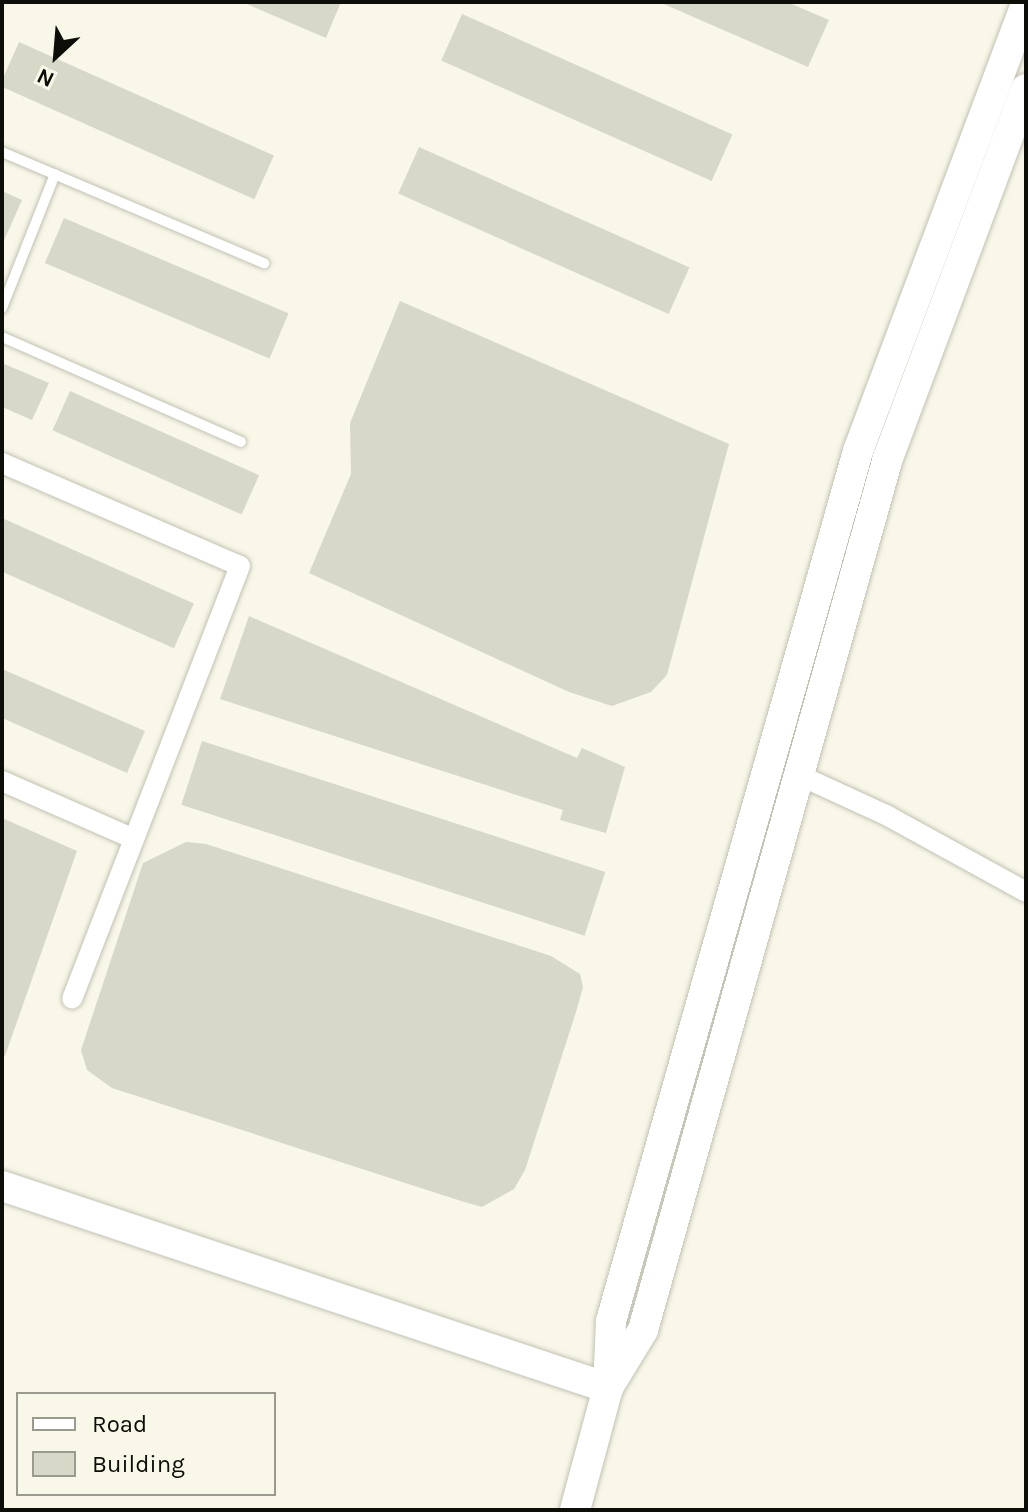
<!DOCTYPE html>
<html>
<head>
<meta charset="utf-8">
<style>
	body { margin:0 }
	#map { position:relative; width:1028px; height:1512px; overflow:hidden; background:#f8f7e8; font-family:Karla,sans-serif }
	div>[style] { position:absolute }
	[style*='--x'] { left:calc(var(--x)*1px); top:calc(var(--y)*1px); width:calc(var(--w)*1px); rotate:calc(var(--a)*1deg) }
	.building>* { inset:0; background:#d8d8c9; transform-origin:0 0 }
	.roads { filter:drop-shadow(0 0 2px #c2c1b3) drop-shadow(0 0 2px #c2c1b3) }
	.lane>* { height:10px; margin:-5px; padding:0 5px; transform-origin:5px; border-radius:5px; background:#fff }
	.street>* { height:20px; margin:-10px; padding:0 10px; transform-origin:10px; border-radius:10px; background:#fff }
	.secondary>* { height:30px; margin:-15px; padding:0 15px; transform-origin:15px; border-radius:15px; background:#fff }
	span { translate:-50% -50%; white-space:nowrap; text-align:center; line-height:1.15; -webkit-text-stroke:6px #f8f7e8; paint-order:stroke }
	.frame { position:absolute; inset:0; border:4px solid #0e0e09; pointer-events:none }
	.legend { position:absolute; left:16px; top:1392px; width:260px; height:104px; box-sizing:border-box; background:#f8f7e8; border:2px solid #9a9a8f; margin:0; padding:10px 14px; list-style:none; font-size:24px; color:#0e0e09 }
	.legend li { display:flex; align-items:center; gap:16px; height:40px }
	.legend b { width:40px; border:2px solid #9a9a8f }
	.north { position:absolute; left:16px; top:16px; width:80px; height:80px; -webkit-text-stroke:6px #f8f7e8; paint-order:stroke; rotate:206deg; font-size:22px; font-weight:700; line-height:32px; text-align:center; color:#0e0e09 }
	.north::after { content:''; display:block; margin:auto; width:28px; height:36px; background:#0e0e09; clip-path:polygon(50% 0,100% 100%,50% 72%,0 100%) }
</style>
</head>
<body>
<div id="map">
	<div class="building">
		<div style="clip-path:polygon(242px 2px,341px 2px,326px 38px)"></div>
		<div style="clip-path:polygon(659px 2px,787px 2px,829px 20px,808px 67px)"></div>
		<div style="left:462px;top:14px;width:296px;height:51px;rotate:24deg"></div>
		<div style="left:19px;top:42px;width:279px;height:48px;rotate:24deg"></div>
		<div style="left:419px;top:147px;width:296px;height:51px;rotate:24deg"></div>
		<div style="clip-path:polygon(2px 191px,22px 200px,2px 245px)"></div>
		<div style="left:64px;top:218px;width:244px;height:49px;rotate:23deg"></div>
		<div style="clip-path:polygon(400px 301px,729px 444px,667px 675px,651px 692px,612px 706px,569px 692px,309px 573px,351px 474px,350px 423px)"></div>
		<div style="clip-path:polygon(2px 363px,49px 383px,32px 420px,2px 407px)"></div>
		<div style="left:70px;top:391px;width:207px;height:43px;rotate:24deg"></div>
		<div style="left:2px;top:518px;width:210px;height:49px;rotate:24deg"></div>
		<div style="clip-path:polygon(249px 616px,577px 758px,582px 748px,625px 767px,606px 833px,560px 820px,563px 810px,220px 699px)"></div>
		<div style="clip-path:polygon(2px 669px,145px 731px,127px 773px,2px 718px)"></div>
		<div style="left:202px;top:741px;width:424px;height:67px;rotate:18deg"></div>
		<div style="clip-path:polygon(2px 818px,77px 851px,5px 1056px,2px 1056px)"></div>
		<div style="clip-path:polygon(186px 842px,206px 844px,551px 956px,580px 974px,583px 987px,576px 1012px,525px 1170px,514px 1189px,482px 1207px,461px 1201px,112px 1088px,87px 1070px,81px 1050px,143px 863px)"></div>
	</div>
	<div class="roads">
		<div class="lane">
			<div style="--x:2;--y:152;--w:285;--a:23"></div>
			<div style="--x:2;--y:308;--w:144;--a:-68.4"></div>
			<div style="--x:2;--y:337;--w:261;--a:23.7"></div>
		</div>
		<div class="street">
			<div style="--x:2;--y:463;--w:259;--a:23.4"></div>
			<div style="--x:240;--y:566;--w:464;--a:111.2"></div>
			<div style="--x:799;--y:775;--w:98;--a:24.7"></div>
			<div style="--x:888;--y:816;--w:158;--a:28.8"></div>
			<div style="--x:2;--y:781;--w:144;--a:23.7"></div>
		</div>
		<div class="secondary">
			<div style="--x:2;--y:1186;--w:639;--a:18.43"></div>
			<div style="--x:609;--y:1386;--w:66;--a:-58.7"></div>
			<div style="--x:643;--y:1330;--w:906;--a:-74.31"></div>
			<div style="--x:888;--y:458;--w:394;--a:-69.5"></div>
			<div style="--x:575;--y:1510;--w:126;--a:-74.9"></div>
			<div style="--x:608;--y:1388;--w:67;--a:-87.4"></div>
			<div style="--x:611;--y:1321;--w:904;--a:-74.15"></div>
			<div style="--x:858;--y:451;--w:477;--a:-69.4"></div>
		</div>
	</div>
	<div class="frame"></div>
	<ul class="legend">
	<li><b style="height:10px;background:#fff"></b>Road</li>
	<li><b style="height:22px;background:#d8d8c9"></b>Building</li>
	</ul>
	<div class="north">N</div>
</div>
</body>
</html>
